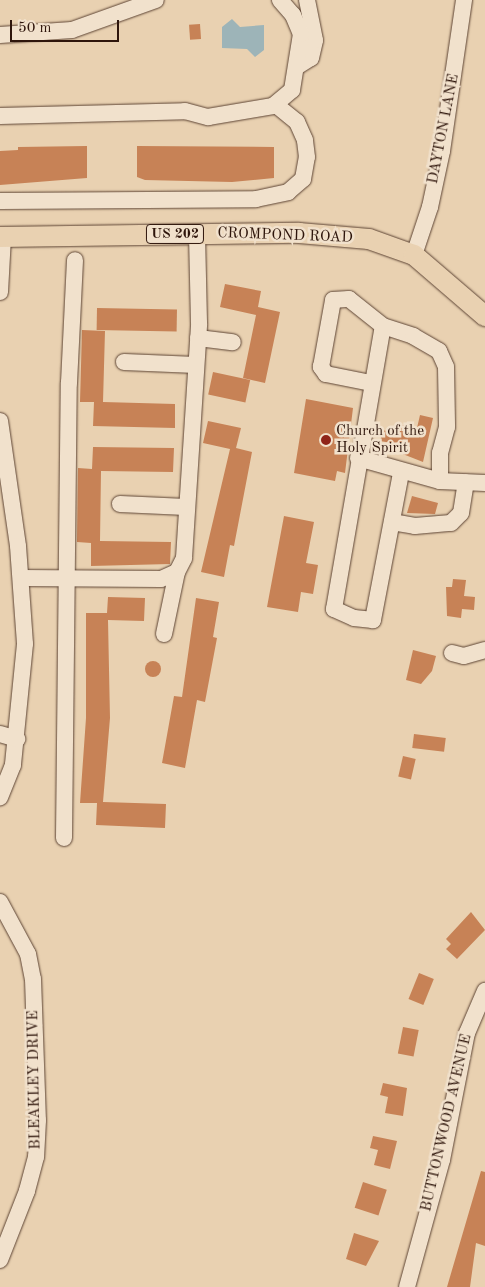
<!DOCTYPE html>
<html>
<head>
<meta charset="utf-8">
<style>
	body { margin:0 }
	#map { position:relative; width:485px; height:1287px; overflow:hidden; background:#e9d1b1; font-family:"Old Standard TT",serif }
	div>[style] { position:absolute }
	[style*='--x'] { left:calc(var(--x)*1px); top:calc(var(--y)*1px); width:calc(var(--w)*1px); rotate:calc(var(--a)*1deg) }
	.water>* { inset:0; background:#9db4b8 }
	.building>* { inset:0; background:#c78256; transform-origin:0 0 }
	.round { border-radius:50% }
	.roads { filter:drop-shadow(0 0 1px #5d4434) drop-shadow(0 0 1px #5d4434) }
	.minor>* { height:16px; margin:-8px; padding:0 8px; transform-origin:8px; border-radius:8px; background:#f1e1cc }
	.major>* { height:20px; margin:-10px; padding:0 10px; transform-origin:10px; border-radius:10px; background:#e9d1b1 }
	.dots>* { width:14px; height:14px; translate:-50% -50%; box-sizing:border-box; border:2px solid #f1e1cc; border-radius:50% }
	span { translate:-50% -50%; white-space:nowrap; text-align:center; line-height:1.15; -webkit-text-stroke:5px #f1e1cc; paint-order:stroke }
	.shield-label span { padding:1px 4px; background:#f1e1cc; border:1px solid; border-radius:4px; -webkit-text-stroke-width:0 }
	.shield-label { font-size:14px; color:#2e150b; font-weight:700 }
	.street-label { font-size:15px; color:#2e150b }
	.poi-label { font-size:15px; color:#2e150b }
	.left { translate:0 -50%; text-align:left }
	.scale { position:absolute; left:10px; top:20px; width:109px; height:22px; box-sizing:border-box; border:2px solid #2e150b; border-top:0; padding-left:6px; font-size:15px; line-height:18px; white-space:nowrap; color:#2e150b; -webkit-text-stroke:4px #f1e1cc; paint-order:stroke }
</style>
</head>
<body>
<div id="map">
	<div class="water">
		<div style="clip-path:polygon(232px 19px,240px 27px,264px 25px,264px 50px,255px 57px,247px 49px,222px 48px,222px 27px)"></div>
	</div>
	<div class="building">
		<div style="left:200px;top:24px;width:15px;height:11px;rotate:86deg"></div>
		<div style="clip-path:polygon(87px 146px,87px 178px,0 185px,0 151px,18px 150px,18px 147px)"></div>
		<div style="clip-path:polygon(137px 146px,274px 147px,274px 178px,232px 182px,145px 180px,137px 177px)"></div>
		<div style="clip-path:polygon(225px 284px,261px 291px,258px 307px,280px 312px,265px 383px,243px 378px,256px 315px,220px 307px)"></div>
		<div style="left:97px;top:308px;width:80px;height:22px;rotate:1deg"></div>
		<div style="clip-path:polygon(82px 330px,105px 331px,103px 402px,175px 404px,175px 428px,93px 426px,94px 402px,80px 402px)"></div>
		<div style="left:213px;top:372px;width:38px;height:23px;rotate:12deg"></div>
		<div style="clip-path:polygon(306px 399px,353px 408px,345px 473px,337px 471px,335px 481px,294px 473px)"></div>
		<div style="clip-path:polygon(420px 415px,433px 418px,423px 462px,390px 449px,392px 443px,380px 441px,383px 430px,394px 433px,397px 424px,417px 428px)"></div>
		<div style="clip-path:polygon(208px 421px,241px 428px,236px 448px,252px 452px,234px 546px,230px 545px,224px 577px,201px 572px,230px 449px,203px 443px)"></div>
		<div style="clip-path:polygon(93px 447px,174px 448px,173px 472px,101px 471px,100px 541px,171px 542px,170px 564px,91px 566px,91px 543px,77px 542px,78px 468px,92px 469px)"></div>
		<div style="clip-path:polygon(412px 496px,438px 503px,435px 514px,407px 513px)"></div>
		<div style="clip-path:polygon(284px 516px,314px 522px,306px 563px,318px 565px,313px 594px,301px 592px,298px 612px,267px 607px)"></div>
		<div style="clip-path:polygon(453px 579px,466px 580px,464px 596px,475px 597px,474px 610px,462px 609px,461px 618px,447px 616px,446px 587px,452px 587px)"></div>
		<div style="clip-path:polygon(108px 597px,145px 598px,144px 621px,108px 620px,110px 718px,103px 802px,166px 804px,165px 828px,96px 825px,97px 803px,80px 803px,86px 718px,86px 613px,107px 613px)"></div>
		<div style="clip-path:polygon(196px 598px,219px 602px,213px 637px,217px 638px,205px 702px,197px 700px,185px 768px,162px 763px,174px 696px,182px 697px)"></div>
		<div style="clip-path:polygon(413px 650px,436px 656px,432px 671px,421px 684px,406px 680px)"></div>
		<div class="round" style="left:145px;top:661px;width:16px;height:16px"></div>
		<div style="left:414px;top:734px;width:32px;height:14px;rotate:7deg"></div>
		<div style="left:403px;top:756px;width:13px;height:21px;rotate:13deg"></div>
		<div style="clip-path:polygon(471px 912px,485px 930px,457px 959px,446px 949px,451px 944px,446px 939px)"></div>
		<div style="left:419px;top:973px;width:16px;height:28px;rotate:22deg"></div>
		<div style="left:403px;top:1027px;width:16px;height:27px;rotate:11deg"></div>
		<div style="clip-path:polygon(383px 1083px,407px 1088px,403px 1116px,385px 1113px,388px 1097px,380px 1095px)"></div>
		<div style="clip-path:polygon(373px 1136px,397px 1141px,390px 1169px,374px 1165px,378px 1150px,370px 1148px)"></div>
		<div style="clip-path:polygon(481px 1171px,485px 1172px,485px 1246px,476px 1243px,470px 1287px,447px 1287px)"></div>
		<div style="left:363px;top:1182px;width:25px;height:27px;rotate:18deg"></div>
		<div style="clip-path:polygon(354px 1233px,379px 1241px,366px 1266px,346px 1259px)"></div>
	</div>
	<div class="roads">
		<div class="minor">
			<div style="--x:0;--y:35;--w:72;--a:-4"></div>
			<div style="--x:72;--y:30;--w:89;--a:-19.7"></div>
			<div style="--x:298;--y:66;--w:15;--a:-32"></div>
			<div style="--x:311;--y:58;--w:18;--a:-77"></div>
			<div style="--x:315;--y:40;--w:41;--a:-101.3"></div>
			<div style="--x:0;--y:116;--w:185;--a:-1.5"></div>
			<div style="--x:185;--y:111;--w:24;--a:15"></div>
			<div style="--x:208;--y:117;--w:66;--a:-9.6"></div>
			<div style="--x:273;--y:106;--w:25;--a:-40"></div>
			<div style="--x:292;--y:90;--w:57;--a:-80.9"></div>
			<div style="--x:301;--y:34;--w:21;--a:-113"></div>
			<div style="--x:293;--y:15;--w:20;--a:-131"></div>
			<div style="--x:0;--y:201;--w:256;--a:-0.4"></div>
			<div style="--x:256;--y:199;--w:33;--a:-12"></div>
			<div style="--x:288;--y:192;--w:20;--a:-41"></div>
			<div style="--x:303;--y:179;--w:22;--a:-80"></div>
			<div style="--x:307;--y:157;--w:17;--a:-97"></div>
			<div style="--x:305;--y:140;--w:20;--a:-114"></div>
			<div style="--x:297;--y:122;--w:28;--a:-141"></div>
			<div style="--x:414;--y:255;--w:51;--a:-71.6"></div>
			<div style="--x:430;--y:207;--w:57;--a:-77.9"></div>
			<div style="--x:442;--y:151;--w:153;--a:-81.7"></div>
			<div style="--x:0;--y:292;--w:55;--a:-86.9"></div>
			<div style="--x:198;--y:338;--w:35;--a:7"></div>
			<div style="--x:124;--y:362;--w:72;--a:2.4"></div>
			<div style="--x:371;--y:383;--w:46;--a:-168.7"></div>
			<div style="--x:326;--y:374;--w:9;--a:-126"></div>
			<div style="--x:321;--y:367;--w:68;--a:-79.8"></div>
			<div style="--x:333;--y:300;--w:16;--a:-4"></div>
			<div style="--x:349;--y:299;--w:43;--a:38.5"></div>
			<div style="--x:0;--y:421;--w:126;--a:81.8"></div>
			<div style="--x:18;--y:546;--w:98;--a:85.9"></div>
			<div style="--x:25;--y:644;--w:122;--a:95.7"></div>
			<div style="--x:13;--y:765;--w:35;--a:112"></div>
			<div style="--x:358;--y:458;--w:85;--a:15.7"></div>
			<div style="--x:440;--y:481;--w:45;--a:2.5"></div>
			<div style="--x:401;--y:473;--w:150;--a:100.8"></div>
			<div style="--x:373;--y:620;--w:19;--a:-174"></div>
			<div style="--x:354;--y:618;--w:22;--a:-156"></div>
			<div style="--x:334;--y:609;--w:287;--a:-80.2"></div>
			<div style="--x:383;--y:326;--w:32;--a:18"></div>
			<div style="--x:413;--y:336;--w:30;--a:30"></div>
			<div style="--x:439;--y:351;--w:17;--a:66"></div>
			<div style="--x:446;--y:367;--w:60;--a:89"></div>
			<div style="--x:447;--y:427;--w:27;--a:105"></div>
			<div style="--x:440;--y:453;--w:28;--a:90"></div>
			<div style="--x:120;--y:504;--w:66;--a:2.6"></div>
			<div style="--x:392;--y:522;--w:23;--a:10"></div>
			<div style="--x:415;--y:526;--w:36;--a:-5"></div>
			<div style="--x:451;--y:523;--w:14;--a:-45"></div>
			<div style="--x:461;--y:513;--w:31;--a:-81"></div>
			<div style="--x:21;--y:578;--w:140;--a:0.4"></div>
			<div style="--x:161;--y:579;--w:17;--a:-24"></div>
			<div style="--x:177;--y:572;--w:16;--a:-63"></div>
			<div style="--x:184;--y:558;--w:235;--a:-86.3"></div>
			<div style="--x:199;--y:323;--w:89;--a:-91.3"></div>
			<div style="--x:164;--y:634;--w:63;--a:-78.2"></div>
			<div style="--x:452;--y:653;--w:12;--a:14"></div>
			<div style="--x:464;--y:656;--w:22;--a:-16"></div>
			<div style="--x:0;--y:734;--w:18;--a:16"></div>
			<div style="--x:64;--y:838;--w:455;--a:-89.4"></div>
			<div style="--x:69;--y:383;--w:123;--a:-87.2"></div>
			<div style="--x:0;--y:902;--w:59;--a:61.7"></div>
			<div style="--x:28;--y:954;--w:25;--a:79"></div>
			<div style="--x:33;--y:979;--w:141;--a:88"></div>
			<div style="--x:38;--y:1120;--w:37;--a:93"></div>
			<div style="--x:36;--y:1157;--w:35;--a:105"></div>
			<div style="--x:27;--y:1191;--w:74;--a:111.4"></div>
			<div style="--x:407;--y:1287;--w:132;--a:-74.6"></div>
			<div style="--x:442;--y:1160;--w:129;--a:-78.9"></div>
			<div style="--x:467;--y:1033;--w:46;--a:-66.8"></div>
		</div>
		<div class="major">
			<div style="--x:0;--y:237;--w:299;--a:-0.8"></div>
			<div style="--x:299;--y:233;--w:70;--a:4.9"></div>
			<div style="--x:369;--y:239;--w:48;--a:19.6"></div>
			<div style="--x:414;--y:255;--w:94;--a:40.7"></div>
		</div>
	</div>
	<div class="dots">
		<div style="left:326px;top:440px;background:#8f2418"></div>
	</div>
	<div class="shield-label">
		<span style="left:175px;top:234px">US 202</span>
	</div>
	<div class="street-label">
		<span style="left:444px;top:129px;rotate:-79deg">DAYTON LANE</span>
		<span style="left:285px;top:236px;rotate:2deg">CROMPOND ROAD</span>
		<span style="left:35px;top:1080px;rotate:-91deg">BLEAKLEY DRIVE</span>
		<span style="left:447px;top:1123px;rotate:-77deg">BUTTONWOOD AVENUE</span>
	</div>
	<div class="poi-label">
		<span class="left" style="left:336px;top:440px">Church of the<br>Holy Spirit</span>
	</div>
	<div class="scale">50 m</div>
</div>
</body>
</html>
